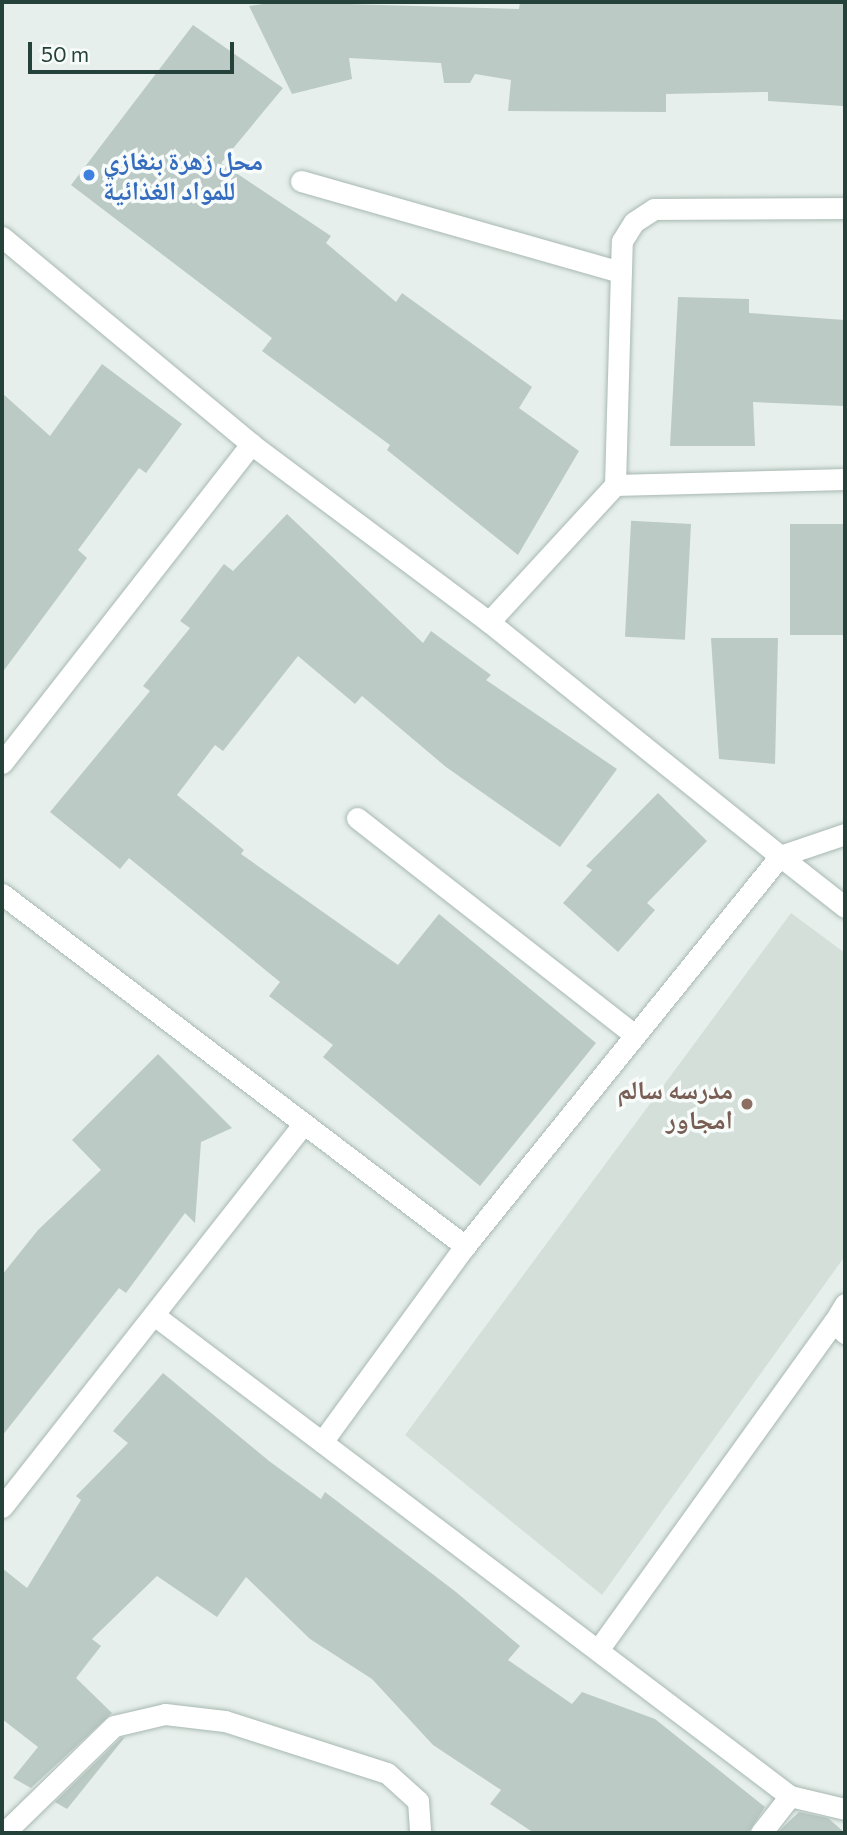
<!DOCTYPE html>
<html>
<head>
<meta charset="utf-8">
<style>
	body { margin:0 }
	#map { position:relative; width:847px; height:1835px; overflow:hidden; background:#e6efeb; font-family:Commissioner,"Noto Naskh Arabic",sans-serif }
	div>[style] { position:absolute }
	[style*='--x'] { left:calc(var(--x)*1px); top:calc(var(--y)*1px); width:calc(var(--w)*1px); rotate:calc(var(--a)*1deg) }
	.built>* { inset:0; background:#d4dfda }
	.building>* { inset:0; background:#bbcac4; transform-origin:0 0 }
	.roads { filter:drop-shadow(0 0 2px #a8b8b2) drop-shadow(0 0 2px #a8b8b2) }
	.minor>* { height:21px; margin:-10.5px; padding:0 10.5px; transform-origin:10.5px; border-radius:10.5px; background:#fff }
	.dots>* { width:19px; height:19px; translate:-50% -50%; box-sizing:border-box; border:4px solid #f7fbf9; border-radius:50% }
	span { translate:-50% -50%; white-space:nowrap; text-align:center; line-height:1.15; -webkit-text-stroke:7px #f7fbf9; paint-order:stroke }
	.shop-label { font-size:26px; color:#366cbe; font-weight:700 }
	.left { translate:0 -50%; text-align:left }
	.education-label { font-size:26px; color:#785e54; font-weight:700 }
	.right { translate:-100% -50%; text-align:right }
	.frame { position:absolute; inset:0; border:4px solid #24423a; pointer-events:none }
	.scale { position:absolute; left:28px; top:42px; width:206px; height:32px; box-sizing:border-box; border:4px solid #24423a; border-top:0; padding-left:9px; font-size:21px; line-height:24px; white-space:nowrap; color:#24423a; -webkit-text-stroke:5px #f7fbf9; paint-order:stroke }
</style>
</head>
<body>
<div id="map">
	<div class="built">
		<div style="clip-path:polygon(791px 913px,845px 953px,845px 1256px,602px 1595px,405px 1435px)"></div>
	</div>
	<div class="building">
		<div style="clip-path:polygon(279px 2px,519px 9px,520px 2px,845px 2px,843px 106px,768px 101px,768px 92px,666px 94px,666px 112px,508px 111px,511px 80px,475px 74px,470px 83px,444px 83px,441px 63px,349px 58px,352px 79px,292px 94px,249px 6px)"></div>
		<div style="clip-path:polygon(193px 25px,283px 88px,221px 163px,331px 236px,326px 243px,396px 302px,402px 293px,532px 387px,519px 408px,579px 451px,518px 555px,387px 450px,390px 445px,262px 351px,272px 338px,71px 185px)"></div>
		<div style="clip-path:polygon(678px 297px,749px 299px,749px 313px,845px 320px,845px 406px,753px 402px,755px 446px,670px 446px)"></div>
		<div style="clip-path:polygon(102px 364px,182px 424px,146px 473px,139px 468px,78px 550px,87px 558px,2px 673px,2px 393px,50px 436px)"></div>
		<div style="clip-path:polygon(287px 514px,423px 643px,431px 631px,491px 675px,486px 680px,617px 769px,560px 847px,446px 767px,362px 696px,355px 704px,298px 656px,223px 751px,215px 745px,177px 795px,244px 850px,241px 854px,398px 965px,439px 914px,596px 1043px,480px 1186px,323px 1057px,333px 1045px,269px 996px,280px 982px,129px 858px,120px 869px,50px 812px,150px 691px,143px 686px,190px 628px,180px 621px,224px 564px,233px 571px)"></div>
		<div style="left:691px;top:524px;width:116px;height:60px;rotate:93deg"></div>
		<div style="left:845px;top:524px;width:111px;height:55px;rotate:90deg"></div>
		<div style="clip-path:polygon(711px 638px,778px 638px,775px 764px,719px 759px)"></div>
		<div style="clip-path:polygon(658px 793px,707px 841px,647px 903px,655px 910px,618px 952px,563px 903px,592px 870px,586px 866px)"></div>
		<div style="clip-path:polygon(158px 1054px,232px 1128px,201px 1142px,195px 1223px,185px 1213px,126px 1293px,119px 1288px,2px 1436px,2px 1275px,38px 1230px,101px 1170px,72px 1140px)"></div>
		<div style="clip-path:polygon(163px 1373px,269px 1461px,321px 1499px,325px 1492px,456px 1592px,520px 1646px,508px 1660px,572px 1704px,582px 1692px,655px 1719px,765px 1807px,748px 1833px,534px 1833px,490px 1804px,501px 1790px,433px 1745px,372px 1679px,310px 1639px,246px 1577px,217px 1617px,157px 1576px,92px 1639px,101px 1646px,76px 1678px,112px 1713px,31px 1788px,13px 1778px,38px 1747px,2px 1719px,2px 1568px,27px 1588px,81px 1500px,76px 1496px,128px 1443px,113px 1431px)"></div>
		<div style="clip-path:polygon(125px 1737px,67px 1809px,55px 1802px,121px 1738px)"></div>
		<div style="clip-path:polygon(799px 1812px,828px 1818px,845px 1833px,777px 1833px)"></div>
	</div>
	<div class="roads">
		<div class="minor">
			<div style="--x:301;--y:181;--w:332;--a:15.9"></div>
			<div style="--x:2;--y:237;--w:324;--a:39.7"></div>
			<div style="--x:251;--y:444;--w:297;--a:36.8"></div>
			<div style="--x:489;--y:622;--w:373;--a:38.8"></div>
			<div style="--x:780;--y:856;--w:69;--a:-18.7"></div>
			<div style="--x:615;--y:485;--w:244;--a:-88.4"></div>
			<div style="--x:622;--y:241;--w:22;--a:-58"></div>
			<div style="--x:634;--y:222;--w:24;--a:-33"></div>
			<div style="--x:654;--y:209;--w:191;--a:-0.3"></div>
			<div style="--x:489;--y:622;--w:186;--a:-47.4"></div>
			<div style="--x:615;--y:485;--w:230;--a:-1.5"></div>
			<div style="--x:2;--y:763;--w:405;--a:-52"></div>
			<div style="--x:357;--y:818;--w:350;--a:38"></div>
			<div style="--x:2;--y:894;--w:582;--a:37.24"></div>
			<div style="--x:845;--y:1304;--w:21;--a:121"></div>
			<div style="--x:834;--y:1322;--w:16;--a:45"></div>
			<div style="--x:154;--y:1315;--w:797;--a:37.1"></div>
			<div style="--x:790;--y:1796;--w:57;--a:13.3"></div>
			<div style="--x:322;--y:1442;--w:243;--a:-53.9"></div>
			<div style="--x:465;--y:1246;--w:501;--a:-51.07"></div>
			<div style="--x:780;--y:856;--w:83;--a:38.1"></div>
			<div style="--x:2;--y:1507;--w:487;--a:-51.8"></div>
			<div style="--x:598;--y:1650;--w:404;--a:-54.3"></div>
			<div style="--x:4;--y:1833;--w:153;--a:-44.2"></div>
			<div style="--x:114;--y:1726;--w:52;--a:-13.2"></div>
			<div style="--x:165;--y:1714;--w:60;--a:6.7"></div>
			<div style="--x:225;--y:1721;--w:170;--a:17.8"></div>
			<div style="--x:387;--y:1773;--w:42;--a:42.1"></div>
			<div style="--x:418;--y:1801;--w:32;--a:86"></div>
			<div style="--x:761;--y:1833;--w:47;--a:-51.9"></div>
		</div>
	</div>
	<div class="dots">
		<div style="left:89px;top:175px;background:#3f7fe0"></div>
		<div style="left:747px;top:1104px;background:#8d6e63"></div>
	</div>
	<div class="shop-label">
		<span class="left" style="left:103px;top:175px">محل زهرة بنغازي<br>للمواد الغذائية</span>
	</div>
	<div class="education-label">
		<span class="right" style="left:733px;top:1104px">مدرسه سالم<br>امجاور</span>
	</div>
	<div class="frame"></div>
	<div class="scale">50 m</div>
</div>
</body>
</html>
